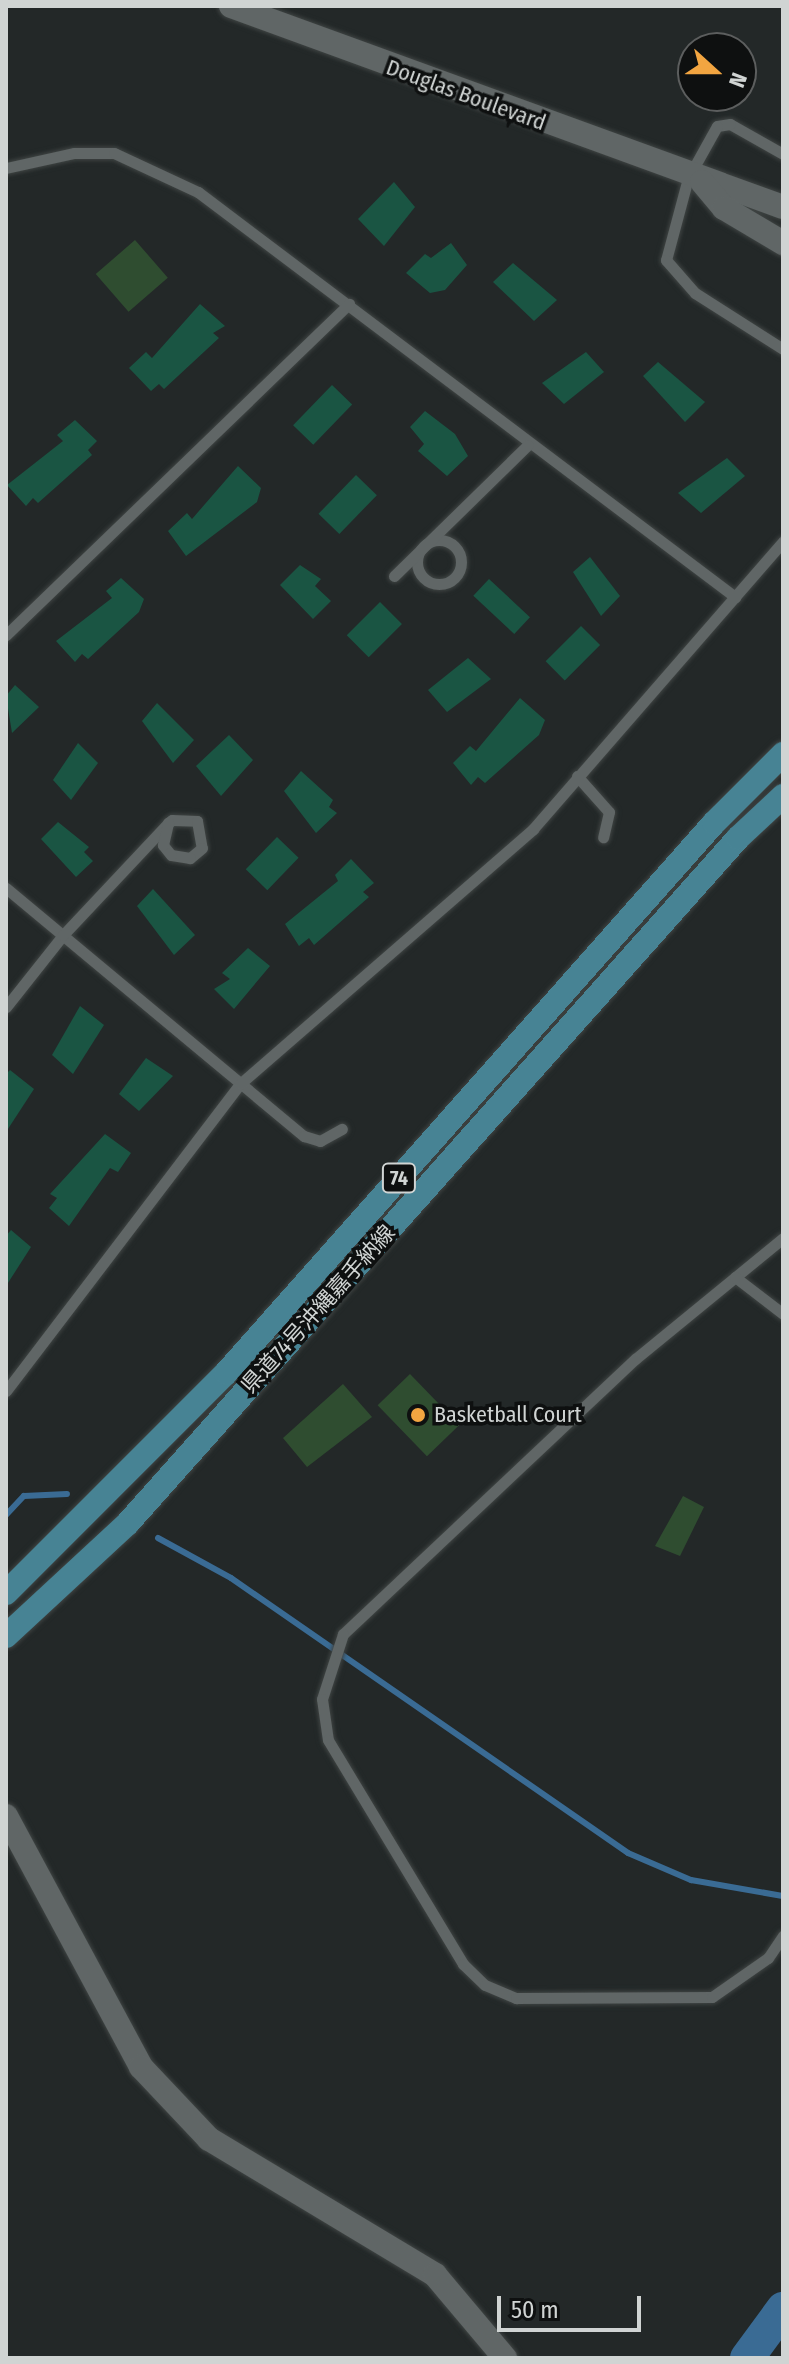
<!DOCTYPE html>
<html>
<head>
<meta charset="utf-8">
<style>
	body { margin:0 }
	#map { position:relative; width:789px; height:2364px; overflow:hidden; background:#232828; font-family:"Fira Sans Condensed","Noto Sans JP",sans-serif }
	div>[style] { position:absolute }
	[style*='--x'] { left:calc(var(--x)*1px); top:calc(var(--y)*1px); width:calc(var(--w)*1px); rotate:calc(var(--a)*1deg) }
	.green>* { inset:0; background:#2f4d30; transform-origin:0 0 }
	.stream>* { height:6px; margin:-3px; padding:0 3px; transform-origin:3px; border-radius:3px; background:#3a6b94 }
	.river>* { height:34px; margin:-17px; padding:0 17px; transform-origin:17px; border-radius:17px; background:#3a6b94 }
	.building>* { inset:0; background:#1a5543; transform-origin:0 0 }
	.roads { filter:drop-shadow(0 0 2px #3f4443) drop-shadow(0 0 2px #3f4443) }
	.service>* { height:11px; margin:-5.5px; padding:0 5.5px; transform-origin:5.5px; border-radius:5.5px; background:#606666 }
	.service>.ring { margin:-5.5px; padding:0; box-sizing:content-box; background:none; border:11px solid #606666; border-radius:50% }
	.tertiary>* { height:24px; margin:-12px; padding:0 12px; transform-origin:12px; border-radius:12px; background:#606666 }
	.primary>* { height:24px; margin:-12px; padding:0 12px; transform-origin:12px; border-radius:12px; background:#478394 }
	.dots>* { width:22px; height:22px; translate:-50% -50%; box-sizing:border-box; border:4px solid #0e1010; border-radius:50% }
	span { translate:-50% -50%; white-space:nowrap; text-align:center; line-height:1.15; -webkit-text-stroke:7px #0e1010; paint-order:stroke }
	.shield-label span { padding:2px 6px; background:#0e1010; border:2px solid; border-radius:6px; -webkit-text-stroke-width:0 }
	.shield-label { font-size:20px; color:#d0d4d3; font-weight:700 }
	.street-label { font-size:22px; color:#d0d4d3 }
	.poi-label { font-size:22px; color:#d0d4d3 }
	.left { translate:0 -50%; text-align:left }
	.frame { position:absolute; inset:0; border:8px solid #d0d4d3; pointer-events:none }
	.north { position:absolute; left:677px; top:32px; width:80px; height:80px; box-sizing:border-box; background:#0e1010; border:2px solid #5c5e5e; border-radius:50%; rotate:111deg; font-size:22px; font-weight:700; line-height:32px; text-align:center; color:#d0d4d3 }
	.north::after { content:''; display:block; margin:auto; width:28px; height:36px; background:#f2a541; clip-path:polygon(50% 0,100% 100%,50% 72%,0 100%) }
	.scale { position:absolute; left:497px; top:2296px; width:144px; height:36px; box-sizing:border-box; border:4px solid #d0d4d3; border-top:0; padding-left:10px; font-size:24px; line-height:28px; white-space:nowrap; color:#d0d4d3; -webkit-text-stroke:6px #0e1010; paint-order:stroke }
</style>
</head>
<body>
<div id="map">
	<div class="green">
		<div style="left:135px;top:240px;width:50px;height:52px;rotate:49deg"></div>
		<div style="left:410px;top:1374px;width:71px;height:45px;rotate:46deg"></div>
		<div style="clip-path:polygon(343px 1384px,372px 1417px,307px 1467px,283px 1438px)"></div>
		<div style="clip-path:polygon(683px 1496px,704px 1507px,680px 1556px,655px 1546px)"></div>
	</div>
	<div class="stream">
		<div style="--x:6;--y:1515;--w:26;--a:-47"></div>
		<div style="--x:24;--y:1496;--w:43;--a:-2.7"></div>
		<div style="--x:158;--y:1538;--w:83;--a:28.7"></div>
		<div style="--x:231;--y:1578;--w:483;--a:34.7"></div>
		<div style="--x:628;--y:1853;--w:69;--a:23.2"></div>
		<div style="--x:691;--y:1880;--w:93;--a:9.9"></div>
	</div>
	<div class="river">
		<div style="--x:747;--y:2358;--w:61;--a:-53.7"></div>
	</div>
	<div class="building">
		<div style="clip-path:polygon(394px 182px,415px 207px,384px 246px,358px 219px)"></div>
		<div style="clip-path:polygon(451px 243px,467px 265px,445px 290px,430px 293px,406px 273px,425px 254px,431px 258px)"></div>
		<div style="clip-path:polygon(513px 263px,557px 300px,534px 321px,493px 282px)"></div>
		<div style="clip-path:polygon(200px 304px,225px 326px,213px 333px,219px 338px,164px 389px,159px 384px,151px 391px,129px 368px,146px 352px,152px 358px)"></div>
		<div style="clip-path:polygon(586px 352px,604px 372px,564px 404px,542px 383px)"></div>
		<div style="clip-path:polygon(658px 362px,705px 402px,685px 422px,643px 376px)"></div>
		<div style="left:332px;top:385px;width:28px;height:56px;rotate:44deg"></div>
		<div style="clip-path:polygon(425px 411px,455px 434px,468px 456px,447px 476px,418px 451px,424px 444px,410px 427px)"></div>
		<div style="clip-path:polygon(75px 420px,97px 441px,88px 450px,92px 455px,38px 503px,33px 498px,26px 506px,7px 485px,63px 441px,57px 435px)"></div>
		<div style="clip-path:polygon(727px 458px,745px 476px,701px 513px,678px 493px)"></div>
		<div style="clip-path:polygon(238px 466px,261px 488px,257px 502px,186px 556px,168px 531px,187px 513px,192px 519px)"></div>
		<div style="left:356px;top:475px;width:29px;height:54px;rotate:44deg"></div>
		<div style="clip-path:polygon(590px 557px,620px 596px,601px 616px,573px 572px)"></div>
		<div style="clip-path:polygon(300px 565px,321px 579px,315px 586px,331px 601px,313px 619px,280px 585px)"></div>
		<div style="clip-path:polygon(121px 578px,144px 599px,139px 612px,88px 659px,82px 654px,75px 662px,56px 641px,112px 598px,106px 591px)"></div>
		<div style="left:489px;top:579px;width:56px;height:23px;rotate:43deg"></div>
		<div style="left:380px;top:602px;width:31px;height:47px;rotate:45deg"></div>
		<div style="left:581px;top:626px;width:27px;height:50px;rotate:45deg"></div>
		<div style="clip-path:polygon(468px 658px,491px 679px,447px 712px,428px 690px)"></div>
		<div style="clip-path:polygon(15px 685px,39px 707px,12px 733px,6px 696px)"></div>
		<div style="clip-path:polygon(520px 698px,545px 720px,539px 735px,485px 783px,478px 777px,471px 785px,453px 763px,470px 746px,476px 751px)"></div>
		<div style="clip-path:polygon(157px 703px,194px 740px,173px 763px,142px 721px)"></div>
		<div style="clip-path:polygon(229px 735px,253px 760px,221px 796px,196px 766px)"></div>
		<div style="clip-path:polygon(78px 743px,98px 763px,71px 800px,53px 780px)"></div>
		<div style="clip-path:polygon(301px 771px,333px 800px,329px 807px,337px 813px,316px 833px,284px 791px)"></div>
		<div style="clip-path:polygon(58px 822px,89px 847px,84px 852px,93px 861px,76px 877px,41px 839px)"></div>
		<div style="left:277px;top:837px;width:30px;height:45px;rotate:44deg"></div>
		<div style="clip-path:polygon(351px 859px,374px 883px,363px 892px,369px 897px,314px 945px,309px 938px,299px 946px,285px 924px,338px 881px,335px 875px)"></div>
		<div style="clip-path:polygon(153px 889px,195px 935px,174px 955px,137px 906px)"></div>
		<div style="clip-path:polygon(248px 948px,270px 966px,234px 1009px,214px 989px,230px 979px,222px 973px)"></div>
		<div style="clip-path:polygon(80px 1006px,104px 1025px,73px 1074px,52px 1055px)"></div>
		<div style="clip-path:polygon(146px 1058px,173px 1076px,139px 1111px,119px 1094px)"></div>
		<div style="clip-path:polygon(10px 1070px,34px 1089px,6px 1132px,6px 1074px)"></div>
		<div style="clip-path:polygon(105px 1134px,131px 1153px,118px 1172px,110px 1168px,69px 1226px,49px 1208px,57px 1198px,50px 1194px)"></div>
		<div style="clip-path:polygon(11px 1230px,31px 1247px,6px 1286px,6px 1236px)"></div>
	</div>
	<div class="roads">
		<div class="service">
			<div style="--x:783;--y:154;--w:61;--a:-150.5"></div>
			<div style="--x:730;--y:124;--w:13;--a:171"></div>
			<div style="--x:717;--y:126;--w:60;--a:119.1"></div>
			<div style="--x:688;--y:178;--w:85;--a:105"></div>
			<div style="--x:666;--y:260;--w:44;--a:48.7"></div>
			<div style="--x:695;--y:293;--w:104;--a:32.5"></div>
			<div style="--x:6;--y:168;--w:70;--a:-12.4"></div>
			<div style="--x:74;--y:153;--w:40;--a:0"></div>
			<div style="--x:114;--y:153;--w:93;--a:24.9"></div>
			<div style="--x:198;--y:192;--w:673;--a:37.02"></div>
			<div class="ring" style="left:417px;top:540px;width:33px;height:33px"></div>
			<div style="--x:394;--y:576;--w:187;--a:-44.4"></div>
			<div style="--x:6;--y:635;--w:477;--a:-44"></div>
			<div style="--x:577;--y:776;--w:48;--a:48.4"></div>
			<div style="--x:609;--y:812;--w:26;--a:103"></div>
			<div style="--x:6;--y:888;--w:388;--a:39.8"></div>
			<div style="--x:304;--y:1136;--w:17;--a:17"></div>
			<div style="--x:320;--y:1141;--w:25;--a:-29"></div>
			<div style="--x:6;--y:1007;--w:92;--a:-51.6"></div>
			<div style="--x:63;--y:935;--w:154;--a:-46.8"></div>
			<div style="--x:168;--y:823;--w:5;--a:-37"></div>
			<div style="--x:172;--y:820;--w:25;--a:2"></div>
			<div style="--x:197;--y:821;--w:27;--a:80"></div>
			<div style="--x:202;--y:848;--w:16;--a:140"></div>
			<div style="--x:190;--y:858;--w:19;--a:-171"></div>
			<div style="--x:171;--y:855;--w:13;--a:-129"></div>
			<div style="--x:163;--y:845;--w:23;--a:-77"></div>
			<div style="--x:783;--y:1238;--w:191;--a:140.7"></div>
			<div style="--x:635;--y:1359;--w:401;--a:136.7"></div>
			<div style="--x:343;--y:1634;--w:68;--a:107.9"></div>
			<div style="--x:322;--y:1699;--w:41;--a:81.7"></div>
			<div style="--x:328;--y:1740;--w:262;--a:58.9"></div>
			<div style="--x:463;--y:1964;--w:30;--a:44"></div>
			<div style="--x:485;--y:1985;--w:34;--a:23"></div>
			<div style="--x:516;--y:1998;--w:196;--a:-0.3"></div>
			<div style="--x:712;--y:1997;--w:68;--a:-34.9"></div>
			<div style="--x:768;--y:1958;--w:27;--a:-56"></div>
			<div style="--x:735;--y:1277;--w:61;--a:37.6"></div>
			<div style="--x:6;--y:1391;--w:387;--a:-52.7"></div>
			<div style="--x:241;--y:1083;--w:387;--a:-41"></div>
			<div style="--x:533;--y:829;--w:381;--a:-49"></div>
		</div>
		<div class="tertiary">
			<div style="--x:231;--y:6;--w:587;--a:20.01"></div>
			<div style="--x:702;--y:182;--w:34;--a:50"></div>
			<div style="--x:724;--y:208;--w:69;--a:30.7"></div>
			<div style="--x:6;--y:1816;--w:285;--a:61.7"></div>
			<div style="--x:141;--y:2067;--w:99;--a:46.6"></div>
			<div style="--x:209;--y:2139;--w:264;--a:31"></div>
			<div style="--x:435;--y:2275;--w:109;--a:49.9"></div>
		</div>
		<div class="primary">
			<div style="--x:6;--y:1593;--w:311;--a:-45"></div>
			<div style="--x:226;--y:1373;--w:735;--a:-48.42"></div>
			<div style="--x:714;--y:823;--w:98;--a:-45"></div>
			<div style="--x:6;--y:1636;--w:166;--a:-42.8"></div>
			<div style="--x:128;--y:1523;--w:917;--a:-48.31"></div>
			<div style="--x:738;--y:838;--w:62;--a:-43"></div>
		</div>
	</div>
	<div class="dots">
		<div style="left:418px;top:1415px;background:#f2a541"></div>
	</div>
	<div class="shield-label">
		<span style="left:399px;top:1178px">74</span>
	</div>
	<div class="street-label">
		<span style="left:466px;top:95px;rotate:20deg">Douglas Boulevard</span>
		<span style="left:318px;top:1309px;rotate:-48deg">県道74号沖縄嘉手納線</span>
	</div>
	<div class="poi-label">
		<span class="left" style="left:434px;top:1415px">Basketball Court</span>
	</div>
	<div class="frame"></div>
	<div class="north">N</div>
	<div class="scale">50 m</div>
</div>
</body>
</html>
